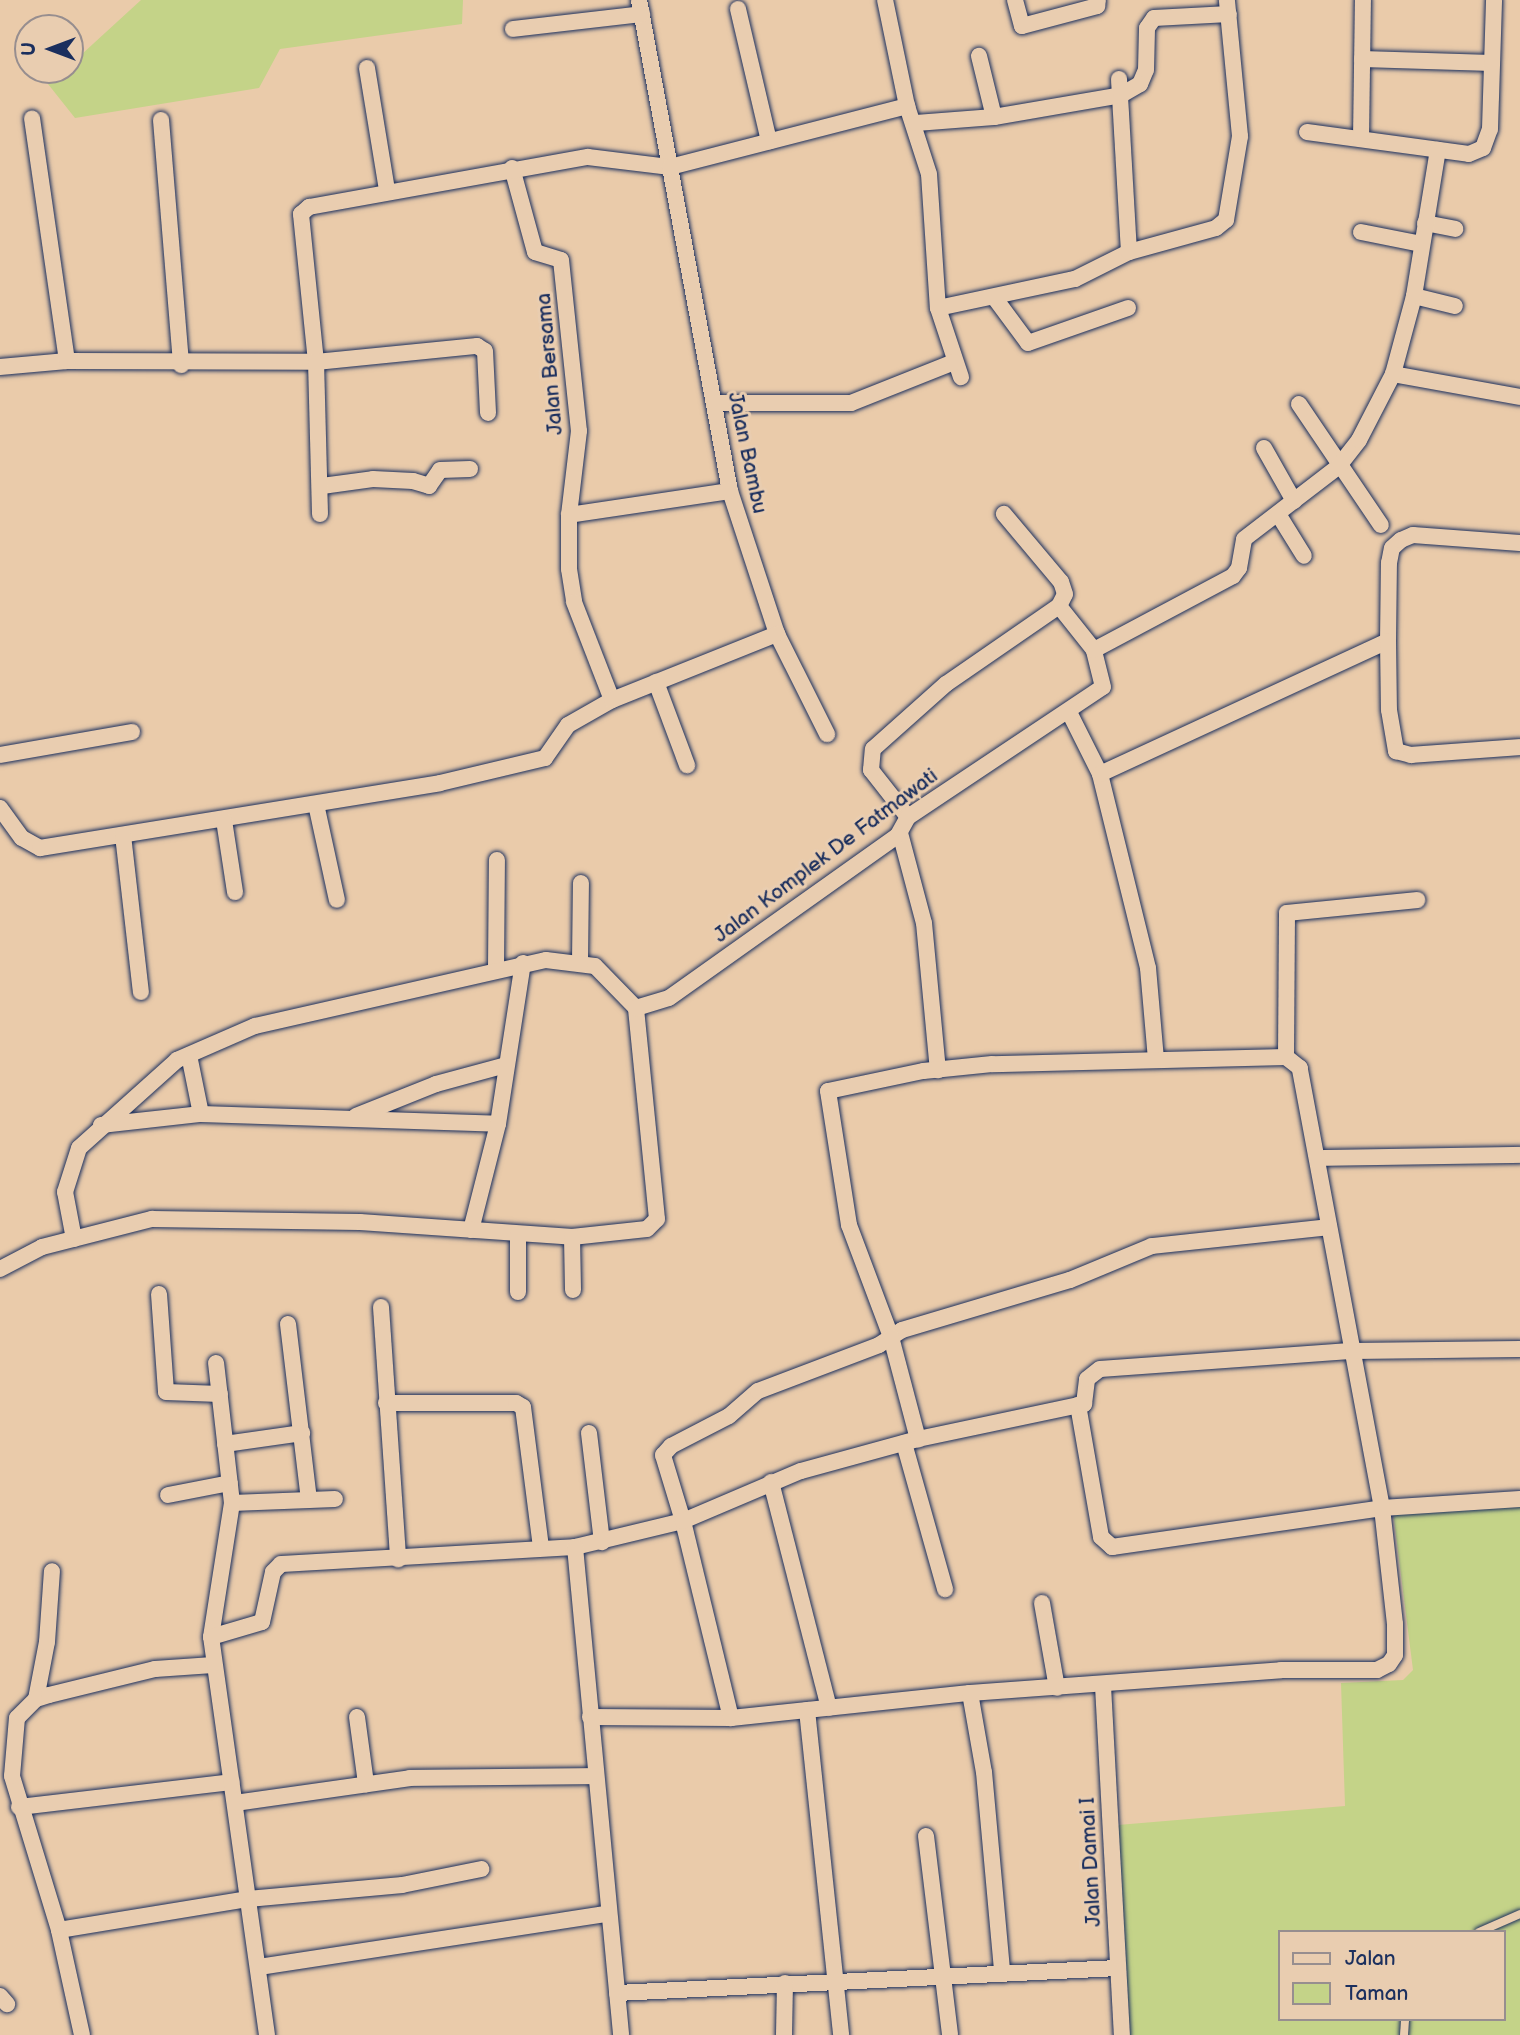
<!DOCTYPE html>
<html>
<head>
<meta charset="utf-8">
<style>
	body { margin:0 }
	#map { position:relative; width:1520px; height:2035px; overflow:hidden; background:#eacbaa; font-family:"Balsamiq Sans",sans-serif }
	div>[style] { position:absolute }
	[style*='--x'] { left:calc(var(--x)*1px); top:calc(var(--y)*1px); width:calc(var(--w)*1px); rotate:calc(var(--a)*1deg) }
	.green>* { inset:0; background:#c4d388 }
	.roads { filter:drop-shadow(0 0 2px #1b2f5e) drop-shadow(0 0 2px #1b2f5e) }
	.lane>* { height:8px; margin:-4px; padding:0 4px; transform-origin:4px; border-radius:4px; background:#e9cdb0 }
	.street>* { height:16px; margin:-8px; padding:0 8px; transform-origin:8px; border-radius:8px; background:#e9cdb0 }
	span { translate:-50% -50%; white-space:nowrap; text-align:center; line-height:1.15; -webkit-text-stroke:6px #e9cdb0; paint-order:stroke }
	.street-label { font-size:21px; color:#1b2f5e }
	.legend { position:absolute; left:1278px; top:1930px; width:228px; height:91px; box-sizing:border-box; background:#e9cdb0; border:2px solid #978e8f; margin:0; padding:9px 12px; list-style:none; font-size:21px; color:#1b2f5e }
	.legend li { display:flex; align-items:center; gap:14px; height:35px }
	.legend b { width:35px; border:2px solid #978e8f }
	.north { position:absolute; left:14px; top:14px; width:70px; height:70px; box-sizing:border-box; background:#e9cdb0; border:2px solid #978e8f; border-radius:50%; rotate:270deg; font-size:19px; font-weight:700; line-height:28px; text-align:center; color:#1b2f5e }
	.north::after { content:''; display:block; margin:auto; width:24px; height:32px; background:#1b2f5e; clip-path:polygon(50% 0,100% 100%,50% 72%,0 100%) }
</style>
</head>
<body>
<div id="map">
	<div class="green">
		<div style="clip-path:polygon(141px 0,463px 0,462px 24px,280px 49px,259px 88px,75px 118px,48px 84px,70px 70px,70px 65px)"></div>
		<div style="clip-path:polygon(evenodd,1520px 1507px,1520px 2035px,1130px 2035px,1118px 1825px,1345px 1806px,1341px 1683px,1403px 1680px,1413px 1670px,1393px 1512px,1520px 1507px,1280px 1932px,1504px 1932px,1504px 2019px,1280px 2019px,1280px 1932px)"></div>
	</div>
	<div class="roads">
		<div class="lane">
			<div style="--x:1479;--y:1932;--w:45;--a:-23.7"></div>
			<div style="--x:1404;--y:2035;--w:16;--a:-86"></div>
		</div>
		<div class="street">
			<div style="--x:639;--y:0;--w:499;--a:79.5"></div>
			<div style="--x:730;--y:491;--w:151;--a:71.8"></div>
			<div style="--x:777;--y:634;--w:112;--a:63.4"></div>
			<div style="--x:1015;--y:0;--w:27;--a:75"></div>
			<div style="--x:1022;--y:26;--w:78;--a:-14.9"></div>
			<div style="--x:1097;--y:6;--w:6;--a:-81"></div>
			<div style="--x:738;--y:9;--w:136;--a:76.8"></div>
			<div style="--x:513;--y:29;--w:130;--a:-6.6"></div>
			<div style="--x:1362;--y:59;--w:130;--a:1.8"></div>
			<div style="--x:367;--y:68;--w:124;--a:80.7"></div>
			<div style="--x:1119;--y:79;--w:173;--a:86.7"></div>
			<div style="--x:907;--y:106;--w:71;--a:72.1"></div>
			<div style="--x:929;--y:174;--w:134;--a:86.2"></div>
			<div style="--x:938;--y:308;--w:73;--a:71.6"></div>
			<div style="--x:994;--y:117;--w:129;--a:-9.8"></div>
			<div style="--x:1121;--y:95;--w:22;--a:-30"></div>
			<div style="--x:1140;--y:84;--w:15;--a:-67"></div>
			<div style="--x:1146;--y:70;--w:42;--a:-88.6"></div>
			<div style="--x:1147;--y:28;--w:12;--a:-55"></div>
			<div style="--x:1154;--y:18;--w:75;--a:-3.1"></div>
			<div style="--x:161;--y:120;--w:246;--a:85.3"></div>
			<div style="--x:916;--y:123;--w:78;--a:-4.4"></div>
			<div style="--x:994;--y:117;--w:63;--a:-103.8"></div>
			<div style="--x:1307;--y:132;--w:163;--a:7.7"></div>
			<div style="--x:1469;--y:154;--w:15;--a:-23"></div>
			<div style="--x:1483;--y:148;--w:20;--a:-70"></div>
			<div style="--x:1490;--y:129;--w:129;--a:-88.2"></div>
			<div style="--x:1361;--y:139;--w:139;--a:-89.2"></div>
			<div style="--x:512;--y:168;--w:87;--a:74.7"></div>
			<div style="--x:535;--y:252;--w:27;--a:17"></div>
			<div style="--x:561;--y:260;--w:172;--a:84"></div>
			<div style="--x:579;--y:431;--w:85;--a:96.8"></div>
			<div style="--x:569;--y:515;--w:54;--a:90"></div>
			<div style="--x:569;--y:569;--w:33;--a:81"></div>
			<div style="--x:574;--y:602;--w:105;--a:68.8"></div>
			<div style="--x:1425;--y:223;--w:31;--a:11"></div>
			<div style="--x:1361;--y:232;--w:61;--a:11.3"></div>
			<div style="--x:1414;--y:296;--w:42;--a:13.7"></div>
			<div style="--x:994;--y:297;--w:57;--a:53.5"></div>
			<div style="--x:1028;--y:343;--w:106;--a:-19.3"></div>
			<div style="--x:938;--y:308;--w:140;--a:-12"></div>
			<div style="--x:1075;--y:279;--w:60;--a:-26.6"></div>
			<div style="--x:1129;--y:252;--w:90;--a:-15.4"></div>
			<div style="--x:1216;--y:228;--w:13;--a:-39"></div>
			<div style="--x:1226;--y:220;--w:85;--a:-80.5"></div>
			<div style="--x:1240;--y:136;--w:137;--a:-95.5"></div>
			<div style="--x:67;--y:361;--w:249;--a:0.2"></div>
			<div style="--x:316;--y:362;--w:149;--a:-95.8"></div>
			<div style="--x:301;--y:214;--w:11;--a:-41"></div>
			<div style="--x:309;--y:207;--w:283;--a:-10.2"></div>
			<div style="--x:588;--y:157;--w:83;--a:7"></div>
			<div style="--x:670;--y:167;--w:245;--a:-14.4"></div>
			<div style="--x:907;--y:106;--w:108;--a:-101.7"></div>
			<div style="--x:0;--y:367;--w:67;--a:-5.1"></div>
			<div style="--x:67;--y:361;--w:245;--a:-98.2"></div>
			<div style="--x:1393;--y:374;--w:129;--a:10.3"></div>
			<div style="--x:715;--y:403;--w:136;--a:0"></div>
			<div style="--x:851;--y:403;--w:111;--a:-21.7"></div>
			<div style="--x:1299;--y:404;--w:146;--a:55.9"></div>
			<div style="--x:1264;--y:448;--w:61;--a:60.5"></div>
			<div style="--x:322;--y:486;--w:51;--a:-7.8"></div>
			<div style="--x:373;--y:479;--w:40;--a:2.9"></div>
			<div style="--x:413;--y:481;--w:17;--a:17"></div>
			<div style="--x:429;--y:486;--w:19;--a:-55"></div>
			<div style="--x:440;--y:470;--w:30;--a:-2"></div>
			<div style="--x:320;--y:514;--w:152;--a:-91.5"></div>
			<div style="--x:316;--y:362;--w:162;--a:-5.7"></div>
			<div style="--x:477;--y:346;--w:9;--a:32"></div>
			<div style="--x:485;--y:351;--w:62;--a:87.2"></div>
			<div style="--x:1278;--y:514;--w:49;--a:58.2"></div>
			<div style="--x:569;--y:515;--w:163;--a:-8.5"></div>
			<div style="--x:1388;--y:641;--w:78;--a:-89.3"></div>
			<div style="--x:1389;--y:563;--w:15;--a:-79"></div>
			<div style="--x:1392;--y:548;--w:12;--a:-42"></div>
			<div style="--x:1401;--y:540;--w:13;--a:-23"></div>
			<div style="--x:1413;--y:535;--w:107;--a:4.3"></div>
			<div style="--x:1094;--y:650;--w:157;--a:-28"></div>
			<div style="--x:1233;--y:576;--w:10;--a:-53"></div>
			<div style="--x:1239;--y:568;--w:29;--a:-80"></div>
			<div style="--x:1244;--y:539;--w:118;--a:-37.5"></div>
			<div style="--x:1338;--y:467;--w:34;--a:-52"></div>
			<div style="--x:1359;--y:440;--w:74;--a:-62.7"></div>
			<div style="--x:1393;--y:374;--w:81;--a:-74.9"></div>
			<div style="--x:1414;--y:296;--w:148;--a:-80.7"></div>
			<div style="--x:656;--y:682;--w:89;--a:69.5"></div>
			<div style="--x:1069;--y:712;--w:69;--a:63.4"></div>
			<div style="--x:1100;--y:774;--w:200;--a:76.1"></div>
			<div style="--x:1148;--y:968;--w:91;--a:85"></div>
			<div style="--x:0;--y:755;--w:134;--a:-9.9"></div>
			<div style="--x:1100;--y:774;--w:317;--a:-24.8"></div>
			<div style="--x:1388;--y:641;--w:69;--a:89.2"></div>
			<div style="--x:1389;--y:710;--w:42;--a:80.3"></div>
			<div style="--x:1396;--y:751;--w:16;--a:15"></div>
			<div style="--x:1411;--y:755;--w:109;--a:-4.2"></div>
			<div style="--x:316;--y:804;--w:98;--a:77.7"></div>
			<div style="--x:0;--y:808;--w:37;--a:54"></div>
			<div style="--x:22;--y:838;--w:21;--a:29"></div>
			<div style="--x:40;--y:848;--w:405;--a:-9.2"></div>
			<div style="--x:440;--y:783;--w:108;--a:-13.4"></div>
			<div style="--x:545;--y:758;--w:40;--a:-55.1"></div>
			<div style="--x:568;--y:725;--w:51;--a:-29.6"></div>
			<div style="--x:612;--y:700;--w:178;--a:-21.8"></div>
			<div style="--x:908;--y:817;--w:60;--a:-128.2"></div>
			<div style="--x:871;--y:770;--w:21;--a:-85"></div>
			<div style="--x:873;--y:749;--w:98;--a:-41.7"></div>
			<div style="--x:946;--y:684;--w:137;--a:-34.6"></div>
			<div style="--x:1059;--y:606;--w:13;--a:-63"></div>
			<div style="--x:1065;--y:594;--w:13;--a:-108"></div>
			<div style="--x:1061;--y:582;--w:89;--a:-130"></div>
			<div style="--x:224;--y:820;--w:73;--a:81.3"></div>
			<div style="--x:900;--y:833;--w:93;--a:75.1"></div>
			<div style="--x:924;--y:923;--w:148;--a:84.6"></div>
			<div style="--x:123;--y:835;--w:158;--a:83.5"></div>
			<div style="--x:580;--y:961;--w:78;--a:-89.3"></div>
			<div style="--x:496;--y:968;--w:108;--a:-89.5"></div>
			<div style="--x:189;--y:1055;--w:60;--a:78.5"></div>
			<div style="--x:1286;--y:1057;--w:144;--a:-89.6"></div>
			<div style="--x:1287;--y:913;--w:131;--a:-5.7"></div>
			<div style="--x:356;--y:1116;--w:86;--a:-21.8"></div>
			<div style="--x:436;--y:1084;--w:73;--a:-15.2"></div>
			<div style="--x:101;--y:1125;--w:101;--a:-6.3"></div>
			<div style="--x:201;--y:1114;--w:297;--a:1.9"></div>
			<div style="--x:1319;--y:1158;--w:201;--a:-0.9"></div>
			<div style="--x:471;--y:1230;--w:109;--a:-75.7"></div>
			<div style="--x:498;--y:1124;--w:163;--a:-81.2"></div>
			<div style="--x:572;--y:1237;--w:75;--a:-6.1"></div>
			<div style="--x:647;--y:1229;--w:14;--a:-45"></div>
			<div style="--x:657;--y:1219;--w:212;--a:-95.7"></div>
			<div style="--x:74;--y:1239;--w:48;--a:-100.8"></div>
			<div style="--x:65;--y:1192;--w:46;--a:-72.3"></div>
			<div style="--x:79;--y:1148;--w:132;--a:-41.9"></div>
			<div style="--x:177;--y:1060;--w:85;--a:-23.6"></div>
			<div style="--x:255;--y:1026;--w:298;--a:-12.8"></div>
			<div style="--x:546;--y:960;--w:49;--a:7"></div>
			<div style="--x:595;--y:966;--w:59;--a:45.7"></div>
			<div style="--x:636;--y:1008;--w:34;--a:-17"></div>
			<div style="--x:669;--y:998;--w:281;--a:-35.4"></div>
			<div style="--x:898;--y:835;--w:21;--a:-61"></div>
			<div style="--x:908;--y:817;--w:234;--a:-33.7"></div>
			<div style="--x:1103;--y:687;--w:38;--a:-104"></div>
			<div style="--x:1094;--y:650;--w:56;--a:-128.5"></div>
			<div style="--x:0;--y:1269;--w:47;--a:-27.6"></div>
			<div style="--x:42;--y:1247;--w:114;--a:-14.3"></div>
			<div style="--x:152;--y:1219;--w:208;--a:0.8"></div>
			<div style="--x:360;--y:1222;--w:213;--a:4"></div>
			<div style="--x:572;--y:1237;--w:53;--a:88.9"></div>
			<div style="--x:518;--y:1292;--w:58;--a:-90"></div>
			<div style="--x:159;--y:1294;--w:98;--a:85.9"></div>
			<div style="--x:166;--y:1392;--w:54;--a:2.1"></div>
			<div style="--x:381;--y:1307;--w:253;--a:86.1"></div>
			<div style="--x:288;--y:1324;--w:177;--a:83.2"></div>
			<div style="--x:386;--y:1403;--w:130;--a:0"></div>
			<div style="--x:516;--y:1403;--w:8;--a:30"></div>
			<div style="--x:523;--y:1407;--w:142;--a:82.7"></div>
			<div style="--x:1078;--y:1405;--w:134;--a:80.1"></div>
			<div style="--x:1101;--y:1537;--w:15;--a:42"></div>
			<div style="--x:1112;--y:1547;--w:273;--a:-8.2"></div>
			<div style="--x:1382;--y:1508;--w:138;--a:-3.7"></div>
			<div style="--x:589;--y:1433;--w:110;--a:83.2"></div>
			<div style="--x:904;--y:1443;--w:152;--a:74.3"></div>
			<div style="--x:225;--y:1444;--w:78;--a:-8.1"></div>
			<div style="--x:771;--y:1482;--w:233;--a:75.6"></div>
			<div style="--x:168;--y:1495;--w:63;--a:-11"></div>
			<div style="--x:232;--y:1503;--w:103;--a:-2.2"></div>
			<div style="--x:575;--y:1547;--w:111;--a:-13.5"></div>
			<div style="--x:683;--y:1521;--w:69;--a:-106.9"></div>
			<div style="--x:663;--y:1455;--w:12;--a:-48"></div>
			<div style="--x:671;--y:1446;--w:65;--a:-27.3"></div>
			<div style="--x:729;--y:1416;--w:38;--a:-41"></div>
			<div style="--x:758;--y:1391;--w:129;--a:-20.8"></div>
			<div style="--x:879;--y:1345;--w:27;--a:-33"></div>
			<div style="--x:902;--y:1330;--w:175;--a:-16.6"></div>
			<div style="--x:1070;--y:1280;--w:89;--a:-22.5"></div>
			<div style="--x:1152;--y:1246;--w:178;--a:-6.1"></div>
			<div style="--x:1042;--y:1603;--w:86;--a:80"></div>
			<div style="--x:211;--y:1637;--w:136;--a:-81.1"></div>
			<div style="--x:232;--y:1503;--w:141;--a:-96.5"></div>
			<div style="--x:1103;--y:1686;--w:350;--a:86.9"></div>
			<div style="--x:970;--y:1693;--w:80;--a:80"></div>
			<div style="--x:984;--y:1772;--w:200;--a:84.8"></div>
			<div style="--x:36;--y:1699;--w:58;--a:-79.1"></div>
			<div style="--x:47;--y:1642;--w:71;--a:-86"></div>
			<div style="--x:807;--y:1710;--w:327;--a:84"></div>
			<div style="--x:357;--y:1717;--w:68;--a:82.3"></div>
			<div style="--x:590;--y:1717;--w:141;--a:0.4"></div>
			<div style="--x:731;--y:1718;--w:240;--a:-6"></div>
			<div style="--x:970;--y:1693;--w:312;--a:-4.2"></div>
			<div style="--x:1281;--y:1670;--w:96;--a:0"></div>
			<div style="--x:1377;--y:1670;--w:13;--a:-27"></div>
			<div style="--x:1389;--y:1664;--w:11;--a:-56"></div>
			<div style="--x:1395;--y:1655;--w:31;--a:-90"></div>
			<div style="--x:1395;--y:1624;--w:117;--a:-96.4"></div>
			<div style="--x:1382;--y:1508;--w:448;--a:-100.6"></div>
			<div style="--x:1300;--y:1068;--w:18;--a:-142"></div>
			<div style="--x:1286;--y:1057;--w:294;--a:178.6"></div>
			<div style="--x:992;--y:1064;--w:69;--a:174.2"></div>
			<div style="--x:923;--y:1071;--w:97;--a:168.1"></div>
			<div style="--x:828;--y:1091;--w:136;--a:81.1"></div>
			<div style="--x:849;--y:1225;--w:120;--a:69.4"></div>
			<div style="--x:891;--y:1337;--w:106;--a:75.2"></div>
			<div style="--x:731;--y:1718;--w:203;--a:-103.7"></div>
			<div style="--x:683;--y:1521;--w:128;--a:-23"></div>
			<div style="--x:801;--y:1471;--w:121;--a:-15.3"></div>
			<div style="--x:918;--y:1439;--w:170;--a:-11.9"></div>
			<div style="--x:1084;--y:1404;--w:25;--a:-83"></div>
			<div style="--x:1087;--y:1379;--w:16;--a:-38"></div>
			<div style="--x:1100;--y:1369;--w:254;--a:-4.1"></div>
			<div style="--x:1353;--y:1351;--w:167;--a:-0.7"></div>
			<div style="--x:235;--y:1803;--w:177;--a:-8.1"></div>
			<div style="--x:410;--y:1778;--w:185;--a:-0.6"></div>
			<div style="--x:19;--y:1807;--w:214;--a:-6.7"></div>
			<div style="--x:926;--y:1836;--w:200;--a:83.1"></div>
			<div style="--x:59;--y:1930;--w:192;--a:-9.3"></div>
			<div style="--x:248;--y:1899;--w:155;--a:-5.2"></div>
			<div style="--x:402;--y:1885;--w:81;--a:-11.4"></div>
			<div style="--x:259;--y:1967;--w:352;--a:-8.7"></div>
			<div style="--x:617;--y:1993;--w:502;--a:-2.86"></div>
			<div style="--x:0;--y:1996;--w:11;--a:49"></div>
			<div style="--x:82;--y:2035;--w:107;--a:-102.4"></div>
			<div style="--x:59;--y:1930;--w:161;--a:-107"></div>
			<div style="--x:12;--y:1776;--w:58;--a:-85.1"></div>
			<div style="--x:17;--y:1718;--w:27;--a:-45"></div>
			<div style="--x:36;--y:1699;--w:14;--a:-17"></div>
			<div style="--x:49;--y:1695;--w:109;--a:-13.8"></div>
			<div style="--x:155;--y:1669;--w:58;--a:-3.9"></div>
			<div style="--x:267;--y:2035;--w:402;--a:-98"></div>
			<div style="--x:211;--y:1637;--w:53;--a:-16.4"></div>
			<div style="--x:262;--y:1622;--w:51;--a:-77.6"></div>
			<div style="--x:273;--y:1572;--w:11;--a:-45"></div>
			<div style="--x:281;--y:1564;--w:294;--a:-3.3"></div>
			<div style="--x:575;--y:1547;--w:490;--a:84.6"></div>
			<div style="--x:784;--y:2035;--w:52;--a:-88.9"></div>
		</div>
	</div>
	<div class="street-label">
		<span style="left:550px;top:364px;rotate:-95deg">Jalan Bersama</span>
		<span style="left:747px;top:453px;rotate:78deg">Jalan Bambu</span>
		<span style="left:826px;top:856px;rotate:-37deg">Jalan Komplek De Fatmawati</span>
		<span style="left:1091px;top:1862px;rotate:-93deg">Jalan Damai I</span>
	</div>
	<ul class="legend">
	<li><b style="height:9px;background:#e9cdb0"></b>Jalan</li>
	<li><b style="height:19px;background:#c4d388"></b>Taman</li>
	</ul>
	<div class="north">U</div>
</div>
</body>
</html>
